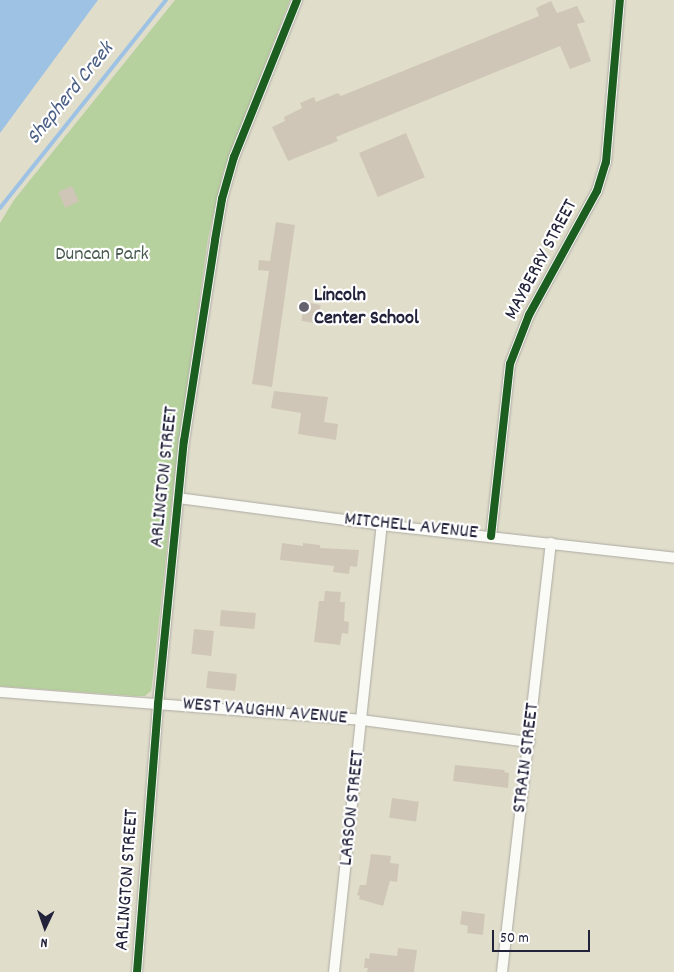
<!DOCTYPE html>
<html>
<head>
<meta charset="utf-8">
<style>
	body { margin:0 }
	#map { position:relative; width:674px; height:972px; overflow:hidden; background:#e0ddcb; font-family:Dekko,sans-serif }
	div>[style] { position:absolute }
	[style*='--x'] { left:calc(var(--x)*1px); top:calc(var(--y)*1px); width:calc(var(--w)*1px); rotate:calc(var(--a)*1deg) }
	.green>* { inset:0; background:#b6d19d }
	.water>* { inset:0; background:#9dc2e4 }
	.stream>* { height:4px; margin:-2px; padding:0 2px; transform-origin:2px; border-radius:2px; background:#9dc2e4 }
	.building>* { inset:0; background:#cfc6b8; transform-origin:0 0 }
	.roads { filter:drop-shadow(0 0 1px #adaba2) drop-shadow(0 0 1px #adaba2) }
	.street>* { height:10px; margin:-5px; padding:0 5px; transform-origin:5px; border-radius:5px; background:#fafaf7 }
	.cycleway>* { height:8px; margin:-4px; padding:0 4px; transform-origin:4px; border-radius:4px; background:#1b5e20 }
	.dots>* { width:14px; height:14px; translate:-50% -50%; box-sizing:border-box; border:2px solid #fff; border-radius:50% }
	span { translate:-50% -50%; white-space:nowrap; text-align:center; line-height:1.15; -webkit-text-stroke:4.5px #fff; paint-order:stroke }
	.park-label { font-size:20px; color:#4a5c50 }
	.street-label { font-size:20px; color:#22223b }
	.poi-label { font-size:20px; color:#22223b; font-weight:700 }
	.left { translate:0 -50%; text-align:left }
	.water-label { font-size:21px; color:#485d83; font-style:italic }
	.north { position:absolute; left:20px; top:902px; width:50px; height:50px; -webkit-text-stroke:4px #fff; paint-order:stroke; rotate:183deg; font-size:14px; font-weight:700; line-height:20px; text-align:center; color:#22223b }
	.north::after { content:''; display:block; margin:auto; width:18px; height:22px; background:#22223b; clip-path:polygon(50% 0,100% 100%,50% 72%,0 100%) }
	.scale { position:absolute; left:492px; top:930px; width:98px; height:22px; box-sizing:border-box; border:2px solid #22223b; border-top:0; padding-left:6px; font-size:15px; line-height:18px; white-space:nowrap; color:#22223b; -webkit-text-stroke:4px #fff; paint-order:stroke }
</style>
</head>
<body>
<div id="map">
	<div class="green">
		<div style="clip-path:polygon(175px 0,290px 0,223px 173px,208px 238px,175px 472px,152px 685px,151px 691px,145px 696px,136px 696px,0 686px,0 223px,14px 200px)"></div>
	</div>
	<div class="water">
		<div style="clip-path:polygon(0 0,98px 0,0 133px)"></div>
	</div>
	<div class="stream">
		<div style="--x:0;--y:208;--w:266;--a:-51.4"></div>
	</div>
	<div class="building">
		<div style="clip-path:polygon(551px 1px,557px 13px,577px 6px,585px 22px,577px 24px,591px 61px,570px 69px,560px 46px,336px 137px,338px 141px,288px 161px,272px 127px,285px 121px,284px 117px,302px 108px,300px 103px,314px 97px,316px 102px,338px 93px,341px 96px,539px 16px,536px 8px)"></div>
		<div style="left:406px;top:133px;width:48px;height:51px;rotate:67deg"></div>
		<div style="left:72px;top:186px;width:17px;height:15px;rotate:66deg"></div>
		<div style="clip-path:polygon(276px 222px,295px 225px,272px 387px,252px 384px,269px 271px,258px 270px,259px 260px,270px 261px)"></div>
		<div style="left:305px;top:302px;width:16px;height:19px;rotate:11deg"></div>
		<div style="clip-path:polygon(274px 391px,328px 397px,324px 422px,338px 424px,336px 440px,298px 434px,301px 413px,271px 408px)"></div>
		<div style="clip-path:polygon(282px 543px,303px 546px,303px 543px,320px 545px,320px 548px,359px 550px,357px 567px,350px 566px,349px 574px,333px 572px,334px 566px,280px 560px)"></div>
		<div style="clip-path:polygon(325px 591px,341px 592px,340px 602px,345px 602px,344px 621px,349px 622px,348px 634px,342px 633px,340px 645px,314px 642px,319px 601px,324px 601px)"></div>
		<div style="left:221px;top:610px;width:35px;height:16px;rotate:5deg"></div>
		<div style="left:194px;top:629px;width:20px;height:25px;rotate:6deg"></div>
		<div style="left:208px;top:671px;width:29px;height:17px;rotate:6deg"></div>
		<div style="clip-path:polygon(455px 765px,505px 770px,504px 772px,509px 773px,508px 788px,453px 781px)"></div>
		<div style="left:392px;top:798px;width:27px;height:20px;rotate:8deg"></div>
		<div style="clip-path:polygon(371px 854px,391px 856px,390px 863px,399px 864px,397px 882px,390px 881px,383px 906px,359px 899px,360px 896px,357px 895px,360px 885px,366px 885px)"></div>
		<div style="clip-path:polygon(462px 911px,485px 914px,483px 935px,467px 933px,468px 926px,460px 924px)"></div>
		<div style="clip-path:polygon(398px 948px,417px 950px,414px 972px,367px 972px,368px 968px,364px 968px,365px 958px,369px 959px,370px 953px,397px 956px)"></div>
	</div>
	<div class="roads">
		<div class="street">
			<div style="--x:178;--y:498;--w:206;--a:7.5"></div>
			<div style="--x:382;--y:525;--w:294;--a:6.4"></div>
			<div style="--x:491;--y:536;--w:173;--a:-83.7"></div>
			<div style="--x:510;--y:364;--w:53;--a:-68.8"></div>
			<div style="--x:529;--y:315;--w:141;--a:-61.3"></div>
			<div style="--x:597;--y:191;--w:30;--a:-73"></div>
			<div style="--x:606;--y:162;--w:163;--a:-85.1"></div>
			<div style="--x:0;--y:692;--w:363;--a:4.4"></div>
			<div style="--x:362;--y:720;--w:169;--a:7.5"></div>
			<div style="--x:137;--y:972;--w:269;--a:-85.5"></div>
			<div style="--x:158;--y:704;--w:264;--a:-84.4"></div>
			<div style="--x:184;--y:441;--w:203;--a:-81.2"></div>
			<div style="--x:215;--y:240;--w:42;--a:-80.3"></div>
			<div style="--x:222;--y:199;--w:44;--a:-74.1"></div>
			<div style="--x:234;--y:157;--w:169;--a:-68.1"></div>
			<div style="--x:334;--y:972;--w:450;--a:-83.9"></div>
			<div style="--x:502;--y:972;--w:432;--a:-83.5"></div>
		</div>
	</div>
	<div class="cycleway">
		<div style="--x:491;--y:536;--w:173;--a:-83.7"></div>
		<div style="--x:510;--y:364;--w:53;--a:-68.8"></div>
		<div style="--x:529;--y:315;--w:141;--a:-61.3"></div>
		<div style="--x:597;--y:191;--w:30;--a:-73"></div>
		<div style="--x:606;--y:162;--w:163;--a:-85.1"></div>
		<div style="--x:137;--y:972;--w:269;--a:-85.5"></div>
		<div style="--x:158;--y:704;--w:264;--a:-84.4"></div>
		<div style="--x:184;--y:441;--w:203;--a:-81.2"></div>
		<div style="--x:215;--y:240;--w:42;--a:-80.3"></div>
		<div style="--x:222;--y:199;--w:44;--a:-74.1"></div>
		<div style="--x:234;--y:157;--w:169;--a:-68.1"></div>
	</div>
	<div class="dots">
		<div style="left:304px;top:307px;background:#64636d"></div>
	</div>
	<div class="park-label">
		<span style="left:102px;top:255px">Duncan Park</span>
	</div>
	<div class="street-label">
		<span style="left:542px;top:260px;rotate:-62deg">MAYBERRY STREET</span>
		<span style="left:165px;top:477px;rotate:-84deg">ARLINGTON STREET</span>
		<span style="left:411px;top:527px;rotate:6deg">MITCHELL AVENUE</span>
		<span style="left:265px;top:712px;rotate:5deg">WEST VAUGHN AVENUE</span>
		<span style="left:527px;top:758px;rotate:-83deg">STRAIN STREET</span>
		<span style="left:353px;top:808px;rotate:-84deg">LARSON STREET</span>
		<span style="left:128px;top:880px;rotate:-86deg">ARLINGTON STREET</span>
	</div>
	<div class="poi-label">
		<span class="left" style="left:314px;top:308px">Lincoln<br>Center School</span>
	</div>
	<div class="water-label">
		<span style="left:71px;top:94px;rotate:-51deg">Shepherd Creek</span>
	</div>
	<div class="north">N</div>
	<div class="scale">50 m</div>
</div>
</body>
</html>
